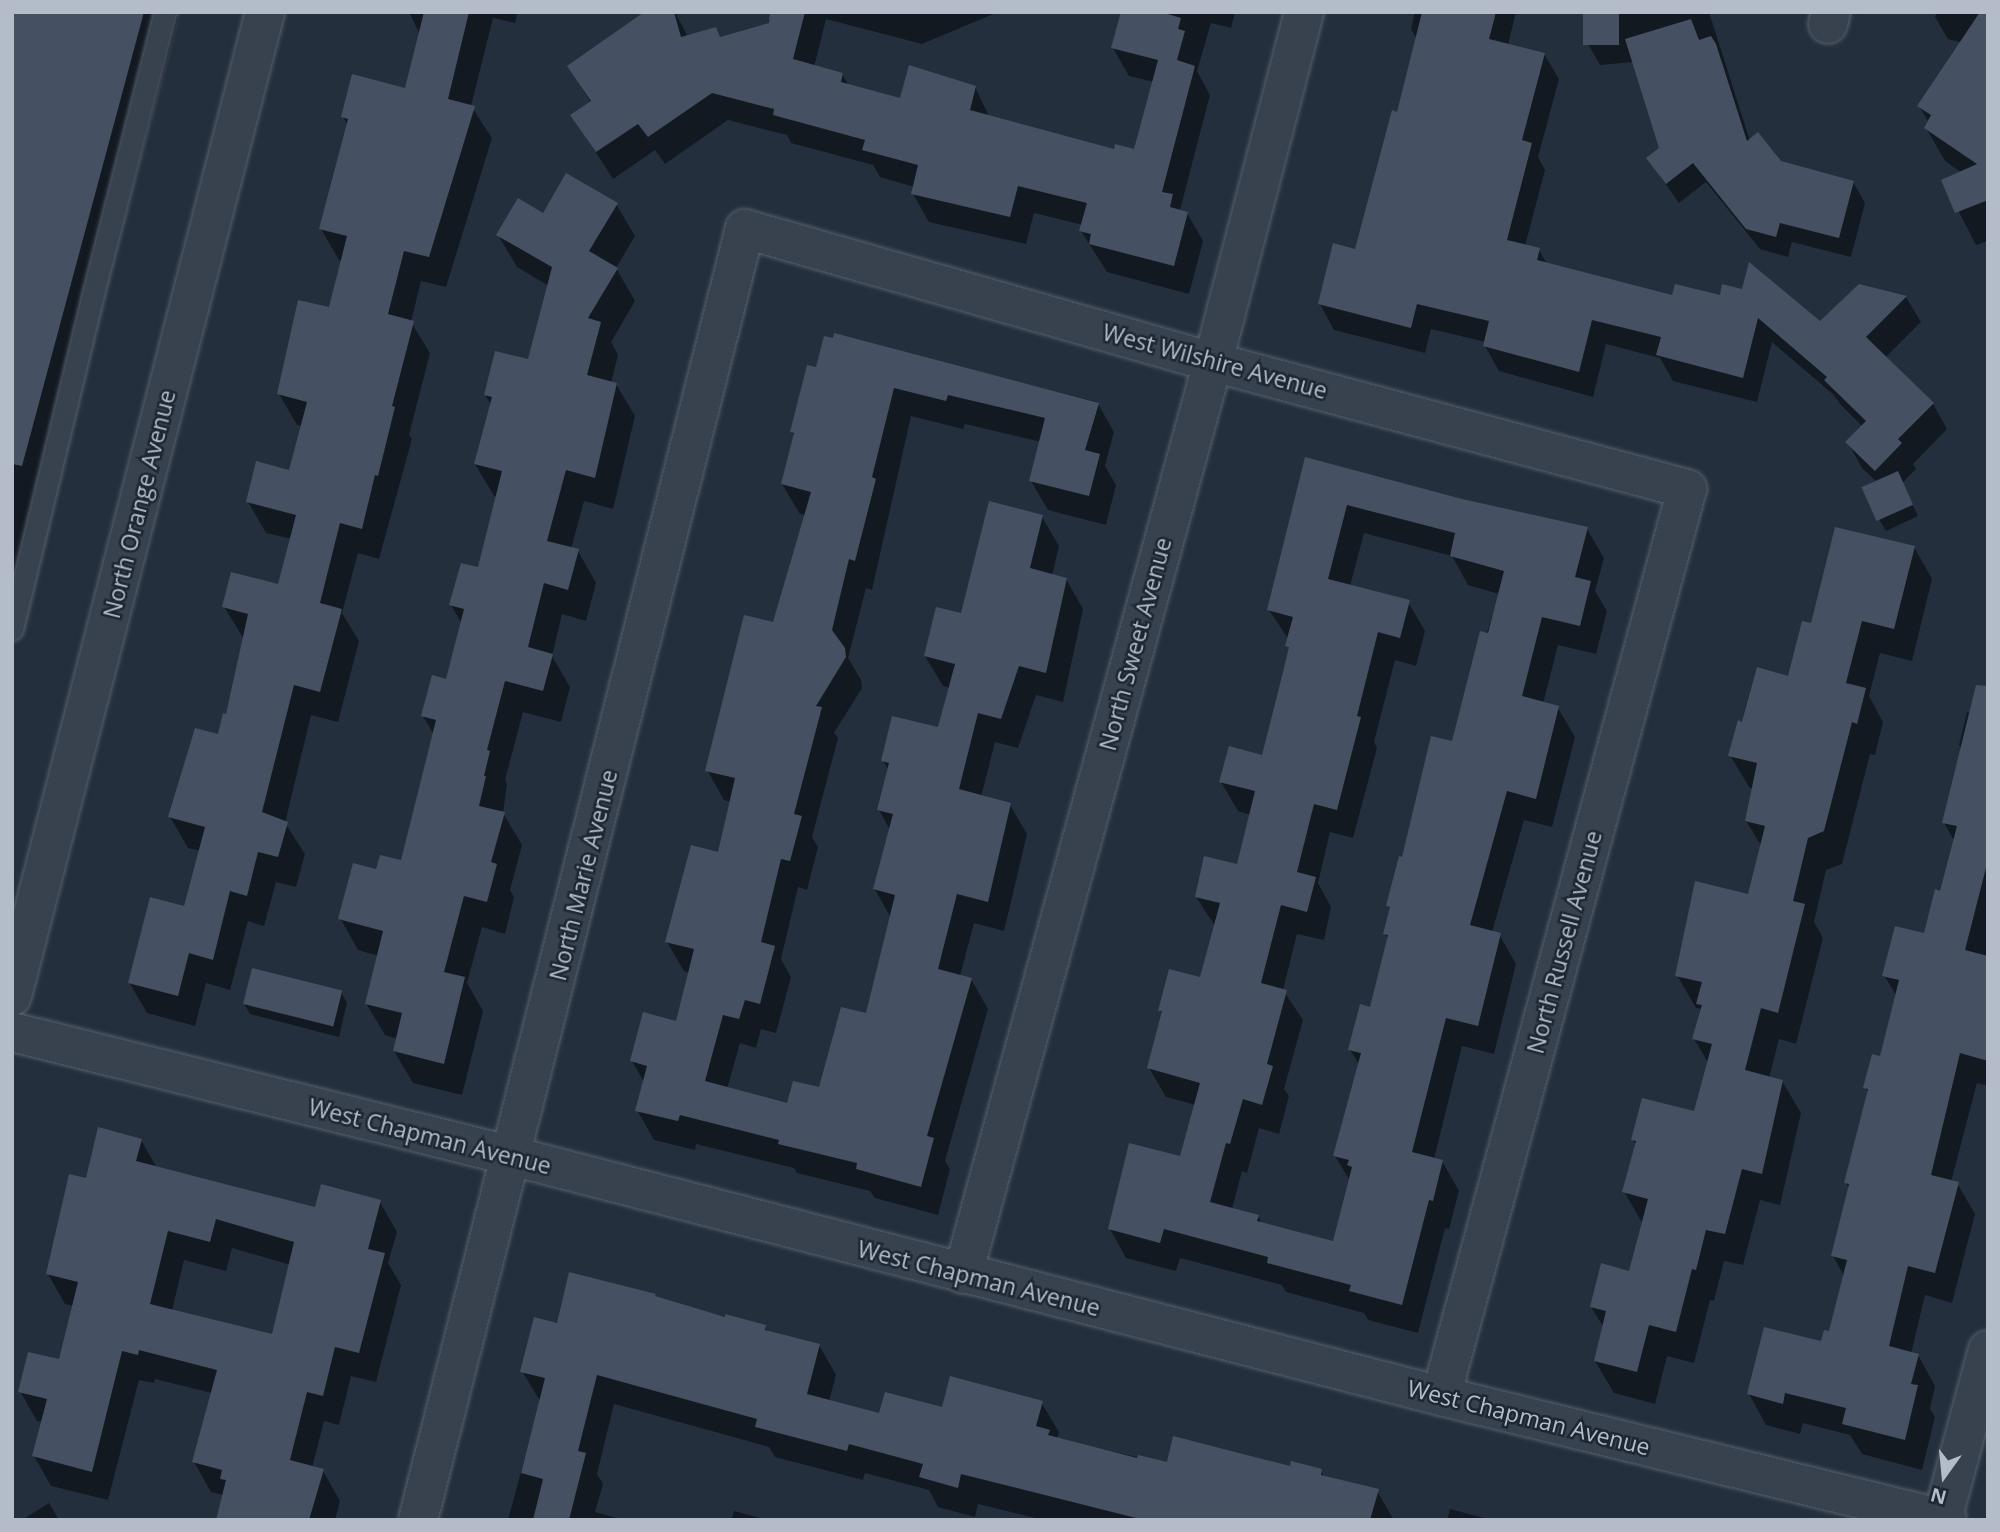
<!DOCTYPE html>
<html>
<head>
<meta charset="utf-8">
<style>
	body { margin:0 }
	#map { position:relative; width:2000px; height:1532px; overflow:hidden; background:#242f3e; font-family:"Open Sans",sans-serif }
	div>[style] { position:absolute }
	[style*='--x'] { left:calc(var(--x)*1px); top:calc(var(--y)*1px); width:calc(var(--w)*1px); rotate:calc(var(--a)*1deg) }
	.shadow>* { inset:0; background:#0007 }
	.building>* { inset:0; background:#455162; transform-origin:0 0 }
	.roads { filter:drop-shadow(0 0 2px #565f6c) drop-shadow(0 0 2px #565f6c) }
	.service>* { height:21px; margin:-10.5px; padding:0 10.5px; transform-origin:10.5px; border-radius:10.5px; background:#38414e }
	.minor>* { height:38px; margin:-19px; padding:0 19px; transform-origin:19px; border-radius:19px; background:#38414e }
	.tertiary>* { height:38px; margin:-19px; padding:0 19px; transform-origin:19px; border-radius:19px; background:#38414e }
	span { translate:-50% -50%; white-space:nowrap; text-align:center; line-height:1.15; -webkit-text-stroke:5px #1d2633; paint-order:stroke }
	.street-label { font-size:23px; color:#b4bcc9 }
	.frame { position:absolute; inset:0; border:14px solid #b4bcc9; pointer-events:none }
	.north { position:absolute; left:1909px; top:1441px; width:70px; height:70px; -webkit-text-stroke:5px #1d2633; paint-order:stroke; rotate:195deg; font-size:19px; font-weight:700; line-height:28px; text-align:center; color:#b4bcc9 }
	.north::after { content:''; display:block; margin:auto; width:24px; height:32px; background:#b4bcc9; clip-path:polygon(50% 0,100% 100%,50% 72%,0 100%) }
</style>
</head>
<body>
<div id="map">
	<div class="shadow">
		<div style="clip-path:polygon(12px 12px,175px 12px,178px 18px,12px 637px)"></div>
		<div style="clip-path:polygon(409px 12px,518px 12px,515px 23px,493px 18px,471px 106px,492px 138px,446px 287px,421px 281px,411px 322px,430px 353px,409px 435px,412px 439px,379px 559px,358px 553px,342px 613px,359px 641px,338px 722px,311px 715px,285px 823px,305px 854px,296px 887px,276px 882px,264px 926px,248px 921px,230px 990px,206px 983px,195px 1026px,147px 1013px,129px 982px,185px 908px,201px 851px,188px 848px,170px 817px,219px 736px,228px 716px,244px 639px,224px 607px,280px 587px,292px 539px,266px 533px,248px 502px,290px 472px,302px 426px,297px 425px,279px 394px,330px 310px,342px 261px,339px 260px,321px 229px,348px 125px,343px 117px,406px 90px,420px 35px)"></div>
		<div style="clip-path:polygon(644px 12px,675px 12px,688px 37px,721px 39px,772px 24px,775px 12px,998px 12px,922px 44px,826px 19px,814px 67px,842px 74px,849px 86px,901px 100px,975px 87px,990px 118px,1115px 151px,1135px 151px,1154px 82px,1129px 76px,1113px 48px,1123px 12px,1235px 12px,1231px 28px,1211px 23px,1197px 71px,1210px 95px,1180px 210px,1187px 213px,1203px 241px,1189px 294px,1107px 272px,1081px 231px,1083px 225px,1034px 213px,1026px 244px,929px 222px,913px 194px,914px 187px,880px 177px,873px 165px,791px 143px,787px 135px,728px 120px,665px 164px,655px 150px,613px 179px,572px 115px,591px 103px,569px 66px)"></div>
		<div style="clip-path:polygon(1415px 12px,1516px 12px,1508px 45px,1544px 54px,1559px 79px,1538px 157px,1545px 170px,1525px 246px,1539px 250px,1547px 264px,1673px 297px,1821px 324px,1860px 286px,1906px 297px,1921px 322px,1885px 358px,1933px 404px,1947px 429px,1913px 464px,1916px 469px,1902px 483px,1918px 516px,1886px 531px,1880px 521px,1878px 483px,1862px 468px,1848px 443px,1863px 427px,1841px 405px,1834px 395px,1772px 342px,1757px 402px,1673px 381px,1660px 358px,1606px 344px,1593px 397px,1499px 371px,1485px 346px,1486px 342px,1431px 329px,1425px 353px,1334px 330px,1320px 304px,1356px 251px,1398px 114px,1417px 40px,1411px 29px)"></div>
		<div style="clip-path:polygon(1585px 12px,1709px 12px,1750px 141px,1780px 163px,1853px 182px,1865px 203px,1851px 257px,1792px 242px,1788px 257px,1760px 249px,1706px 182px,1679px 203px,1648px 159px,1661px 148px,1634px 62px,1600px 65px,1588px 44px)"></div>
		<div style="clip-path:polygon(1937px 12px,1988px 12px,1988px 50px,1948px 39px,1935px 17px)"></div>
		<div style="clip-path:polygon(1988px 99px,1988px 241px,1976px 245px,1943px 181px,1962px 173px,1945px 161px,1926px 128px,1929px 123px,1919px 106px)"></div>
		<div style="clip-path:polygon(616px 204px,635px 236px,616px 268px,635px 301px,611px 342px,618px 355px,611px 383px,616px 384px,635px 416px,613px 509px,584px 501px,571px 549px,578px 551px,596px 583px,586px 621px,562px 614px,552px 656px,570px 687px,561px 722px,523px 712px,505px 780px,507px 784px,503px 813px,522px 845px,510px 890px,514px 897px,505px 934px,482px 927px,467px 983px,483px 1011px,462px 1095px,413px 1083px,394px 1051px,398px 1039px,385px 1035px,366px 1003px,379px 956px,358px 950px,340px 918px,378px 871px,402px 862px,434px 735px,423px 716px,448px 681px,462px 624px,451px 605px,479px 570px,497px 497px,494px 496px,475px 464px,491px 405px,485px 395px,530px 361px,549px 286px,517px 267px,498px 235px,543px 215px)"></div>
		<div style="clip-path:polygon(835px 335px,1097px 402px,1114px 432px,1105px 466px,1116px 485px,1106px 525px,1048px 510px,1031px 481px,1041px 442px,965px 424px,963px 429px,911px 416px,872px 590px,866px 588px,848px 658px,861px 680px,862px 688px,834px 733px,838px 738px,812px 837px,818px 847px,807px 890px,798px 887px,781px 959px,791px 977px,776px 1033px,761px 1029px,756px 1048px,740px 1043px,727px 1089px,789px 1106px,821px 1089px,867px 1015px,891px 918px,874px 888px,890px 830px,879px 810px,889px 771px,883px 761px,939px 729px,950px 688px,943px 686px,925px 656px,1042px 517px,1059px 546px,1052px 576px,1066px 579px,1083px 609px,1063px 702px,1036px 695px,1018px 748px,995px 742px,981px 797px,1010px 805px,1027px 834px,1004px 931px,974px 923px,960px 976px,971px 979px,988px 1009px,945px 1161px,950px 1169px,938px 1215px,875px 1198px,870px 1191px,797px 1173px,794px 1168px,696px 1144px,695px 1150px,654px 1140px,637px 1110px,644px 1082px,632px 1061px,677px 1023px,690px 973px,684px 971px,667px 942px,719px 854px,731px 802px,724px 800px,707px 770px,775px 624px,806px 515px,800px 514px,782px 484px,795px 437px,792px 432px)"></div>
		<div style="clip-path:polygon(evenodd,1306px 459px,1461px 500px,1587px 529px,1604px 558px,1595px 591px,1607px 611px,1596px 654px,1558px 645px,1543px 704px,1558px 708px,1575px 737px,1552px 827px,1524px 820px,1492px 932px,1499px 934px,1516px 964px,1494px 1054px,1462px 1046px,1434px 1159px,1442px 1161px,1459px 1191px,1449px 1229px,1445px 1228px,1418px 1333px,1368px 1320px,1364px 1313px,1286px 1292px,1282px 1285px,1180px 1258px,1176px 1271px,1126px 1258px,1110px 1229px,1182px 1159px,1196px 1105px,1166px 1097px,1149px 1068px,1163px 1015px,1160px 1010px,1201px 979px,1215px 926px,1196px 897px,1238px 866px,1251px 815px,1238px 811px,1221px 782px,1263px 757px,1290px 651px,1289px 640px,1269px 610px,1306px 459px,1364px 533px,1452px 556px,1468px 585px,1499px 594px,1453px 743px,1404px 859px,1388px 905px,1391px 911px,1385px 934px,1389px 940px,1371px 1009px,1350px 1050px,1360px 1066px,1335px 1156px,1350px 1181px,1334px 1243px,1262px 1224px,1258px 1216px,1232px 1209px,1242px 1171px,1247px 1173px,1259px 1128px,1279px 1134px,1289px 1096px,1284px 1089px,1303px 1020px,1283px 990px,1297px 934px,1324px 940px,1331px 907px,1318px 883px,1330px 832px,1353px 838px,1377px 748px,1374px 742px,1395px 660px,1416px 666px,1425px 631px,1408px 602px,1350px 586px,1364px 533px)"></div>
		<div style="clip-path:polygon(1914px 547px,1932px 579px,1912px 661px,1880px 653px,1869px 696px,1883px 722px,1875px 755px,1870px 754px,1842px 864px,1826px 870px,1814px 922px,1823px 938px,1796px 1044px,1779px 1039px,1769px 1078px,1782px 1081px,1801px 1113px,1780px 1205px,1760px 1200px,1743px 1265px,1724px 1261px,1714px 1301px,1710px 1300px,1694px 1363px,1667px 1356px,1655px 1404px,1614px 1393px,1595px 1361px,1604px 1328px,1591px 1307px,1630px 1273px,1642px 1223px,1624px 1191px,1636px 1145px,1633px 1140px,1696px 1114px,1709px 1064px,1694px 1039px,1702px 1009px,1696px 1008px,1677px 975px,1749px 896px,1762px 847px,1746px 821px,1753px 789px,1749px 787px,1730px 755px,1744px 724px,1789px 678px,1812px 625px)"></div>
		<div style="clip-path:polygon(1967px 712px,1987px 717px,1988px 713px,1988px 1086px,1977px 1083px,1951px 1182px,1957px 1183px,1975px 1214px,1952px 1303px,1925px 1295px,1911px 1354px,1918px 1355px,1935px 1386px,1930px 1409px,1935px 1417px,1922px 1470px,1862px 1454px,1850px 1435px,1803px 1423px,1800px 1434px,1766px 1425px,1749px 1394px,1822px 1343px,1830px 1333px,1844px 1276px,1833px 1256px,1850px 1189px,1846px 1183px,1869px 1094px,1865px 1087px,1881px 1058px,1897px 997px,1884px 975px,1925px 935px,1941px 893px,1955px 842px,1944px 823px,1962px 750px,1959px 745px)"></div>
		<div style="clip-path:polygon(341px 992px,347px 1003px,339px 1037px,250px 1014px,244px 1004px)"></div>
		<div style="clip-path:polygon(evenodd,141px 1140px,157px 1168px,316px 1209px,380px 1202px,397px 1232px,388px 1263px,401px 1285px,376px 1382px,351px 1376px,339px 1425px,324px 1421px,312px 1468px,323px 1471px,340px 1501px,335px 1520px,217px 1520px,224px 1495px,211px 1492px,194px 1462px,212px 1393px,155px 1379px,154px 1383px,139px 1380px,108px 1500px,51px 1486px,34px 1456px,43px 1422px,37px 1421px,20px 1391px,61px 1361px,74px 1306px,65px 1304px,48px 1274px,87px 1180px,141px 1140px,232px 1248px,291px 1265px,273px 1336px,172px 1311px,184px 1260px,226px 1271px,232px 1248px)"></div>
		<div style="clip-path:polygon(655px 1295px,657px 1299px,765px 1327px,768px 1332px,819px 1345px,836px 1375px,829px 1401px,881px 1415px,1041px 1402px,1059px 1432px,1057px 1439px,1168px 1464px,1321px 1471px,1325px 1478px,1377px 1491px,1394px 1520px,1043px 1520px,978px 1504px,975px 1517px,938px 1507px,929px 1490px,865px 1473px,863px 1480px,775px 1457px,769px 1447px,614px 1404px,597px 1474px,603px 1484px,595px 1512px,624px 1520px,508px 1520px,540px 1401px,522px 1371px,558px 1325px)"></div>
		<div style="clip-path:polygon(49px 1503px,59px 1520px,22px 1520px)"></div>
		<div style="clip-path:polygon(1450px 1509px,1484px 1518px,1485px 1520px,1447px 1520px)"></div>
		<div style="clip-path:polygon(734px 1511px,768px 1520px,731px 1520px)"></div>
	</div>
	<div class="building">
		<div style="clip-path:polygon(12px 12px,144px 12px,22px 466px,12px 464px)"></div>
		<div style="clip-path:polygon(424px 12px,469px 12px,448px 99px,475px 106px,429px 257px,404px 251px,388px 314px,414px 321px,392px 406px,395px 407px,378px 476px,375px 475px,362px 529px,340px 523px,320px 603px,342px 609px,320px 692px,294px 685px,262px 812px,288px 822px,278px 857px,258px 852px,247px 896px,230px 891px,213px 960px,189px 953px,178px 996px,128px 983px,150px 897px,184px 906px,205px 827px,168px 817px,195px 728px,218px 734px,223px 713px,226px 714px,248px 614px,222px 607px,231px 572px,278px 584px,296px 515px,246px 502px,256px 461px,289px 470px,307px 402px,277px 394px,298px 300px,329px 307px,347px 236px,319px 229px,348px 119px,341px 117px,352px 74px,405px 88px)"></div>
		<div style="clip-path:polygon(644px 12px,674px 12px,681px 37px,716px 27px,720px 37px,769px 23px,770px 12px,805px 12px,793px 59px,843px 73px,841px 82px,900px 98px,909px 65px,976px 86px,970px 110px,1114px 149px,1115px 144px,1134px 149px,1158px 60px,1111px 48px,1121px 12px,1161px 12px,1181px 18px,1178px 29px,1185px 31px,1177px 60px,1195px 66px,1162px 192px,1173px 194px,1170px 207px,1188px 212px,1174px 266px,1089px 244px,1091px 234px,1079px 231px,1087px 203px,1018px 186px,1010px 217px,911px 194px,918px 165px,862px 150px,865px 140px,773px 115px,774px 109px,712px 93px,648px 137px,638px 124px,596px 152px,570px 115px,591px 101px,567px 66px)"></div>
		<div style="clip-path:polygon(1422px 12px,1496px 12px,1489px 39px,1545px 53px,1522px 140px,1532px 143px,1507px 240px,1540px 248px,1537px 260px,1672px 295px,1675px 284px,1720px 295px,1722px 284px,1742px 289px,1749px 262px,1820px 321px,1859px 284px,1907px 296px,1866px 337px,1934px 403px,1898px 439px,1902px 443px,1875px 471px,1845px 442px,1866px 421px,1824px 380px,1827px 377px,1758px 318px,1743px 378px,1656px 355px,1661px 337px,1592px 320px,1579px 372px,1483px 346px,1489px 321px,1417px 304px,1411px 328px,1318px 304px,1333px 243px,1355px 249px,1392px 110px,1397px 112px)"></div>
		<div style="left:1583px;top:12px;width:36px;height:33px"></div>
		<div style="clip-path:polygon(1980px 12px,1988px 12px,1988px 200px,1955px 213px,1941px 180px,1977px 164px,1924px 128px,1931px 115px,1917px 106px)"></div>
		<div style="clip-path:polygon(1691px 19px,1699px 40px,1711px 36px,1716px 44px,1747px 141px,1758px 132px,1781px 161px,1854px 181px,1839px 238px,1780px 223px,1776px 237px,1746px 229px,1693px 163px,1666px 184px,1646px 158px,1659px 148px,1625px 39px)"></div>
		<div style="clip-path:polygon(566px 173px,618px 203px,589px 251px,618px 268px,588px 318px,601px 322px,587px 375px,617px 383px,595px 478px,566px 470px,547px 541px,579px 549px,568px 590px,544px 583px,528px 647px,553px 654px,543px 691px,505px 681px,487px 750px,490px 751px,484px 776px,486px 776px,479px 806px,505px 812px,491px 862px,497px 864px,487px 902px,464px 896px,444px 972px,465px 977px,444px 1064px,393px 1051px,402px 1013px,365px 1004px,383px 931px,338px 919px,353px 863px,376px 869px,380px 855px,401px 860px,436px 720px,421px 716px,432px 675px,446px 679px,464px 609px,449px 605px,461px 563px,478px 567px,502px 471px,474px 464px,492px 397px,484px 395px,495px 351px,528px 359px,552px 267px,496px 235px,518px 198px,543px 213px)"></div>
		<div style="clip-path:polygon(834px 333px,1099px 403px,1085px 450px,1100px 454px,1089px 496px,1029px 481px,1045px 418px,948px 395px,946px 401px,894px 388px,872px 477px,876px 479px,855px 561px,849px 559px,832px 630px,845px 648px,846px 657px,816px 706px,822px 707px,794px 814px,802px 816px,790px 861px,781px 859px,761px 942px,775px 946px,760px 1004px,745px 1000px,739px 1019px,723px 1015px,705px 1081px,787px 1103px,793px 1081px,819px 1087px,841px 1007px,866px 1013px,895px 895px,873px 889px,893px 814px,877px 810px,889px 763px,881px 761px,892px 716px,938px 727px,955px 664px,924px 656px,936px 607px,961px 613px,989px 501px,1043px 515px,1030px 568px,1067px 578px,1046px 673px,1019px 666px,1001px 719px,978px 713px,959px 789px,1011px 803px,988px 902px,957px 894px,938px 969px,972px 978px,927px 1136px,934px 1138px,921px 1187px,856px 1169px,857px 1163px,778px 1144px,779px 1140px,680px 1115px,678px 1121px,635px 1111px,647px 1066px,630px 1061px,643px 1012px,676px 1021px,694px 949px,665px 942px,691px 845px,718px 852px,735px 778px,705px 771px,744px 615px,773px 622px,811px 492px,781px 484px,794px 433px,790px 432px,807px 365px,816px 367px,824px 336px,833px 338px)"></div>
		<div style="clip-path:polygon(evenodd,1305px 457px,1462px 499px,1588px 527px,1575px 577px,1591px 581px,1580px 626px,1542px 617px,1522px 696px,1559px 706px,1536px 799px,1507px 791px,1470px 925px,1501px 933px,1478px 1026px,1446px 1018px,1412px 1152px,1443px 1160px,1433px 1201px,1429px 1200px,1402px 1305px,1349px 1291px,1351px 1285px,1267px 1263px,1268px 1257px,1164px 1229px,1160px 1243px,1108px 1229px,1129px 1143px,1180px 1156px,1200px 1083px,1147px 1068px,1162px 1011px,1158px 1011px,1169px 969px,1200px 977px,1220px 903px,1195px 897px,1204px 856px,1237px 864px,1255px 791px,1219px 782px,1229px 746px,1262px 755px,1283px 672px,1289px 647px,1285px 646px,1293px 617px,1267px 610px,1305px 457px,1347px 505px,1455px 533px,1450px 556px,1504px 571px,1488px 633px,1480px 631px,1452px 741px,1431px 736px,1402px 857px,1399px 856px,1386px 906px,1390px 907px,1383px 934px,1388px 935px,1370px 1007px,1360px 1004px,1348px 1050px,1361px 1053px,1333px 1156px,1349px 1160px,1347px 1165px,1352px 1167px,1333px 1241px,1257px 1221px,1259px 1215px,1210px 1202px,1226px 1143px,1230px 1144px,1243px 1099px,1262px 1105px,1273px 1066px,1267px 1064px,1287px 990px,1261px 983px,1281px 905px,1307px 912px,1316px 877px,1297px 872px,1314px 804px,1337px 810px,1361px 717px,1357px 716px,1378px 632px,1400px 638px,1410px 600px,1328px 579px,1347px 505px)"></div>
		<div style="left:1898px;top:471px;width:37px;height:40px;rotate:66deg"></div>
		<div style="clip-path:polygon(1835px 527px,1915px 546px,1894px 629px,1862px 621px,1846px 683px,1866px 688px,1857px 724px,1852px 722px,1824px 831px,1808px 838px,1793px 901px,1805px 904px,1778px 1013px,1761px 1008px,1745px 1070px,1783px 1080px,1762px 1174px,1742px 1169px,1725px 1234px,1706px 1230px,1696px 1270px,1692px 1269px,1676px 1332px,1649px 1325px,1637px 1372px,1594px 1361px,1606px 1311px,1590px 1307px,1601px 1263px,1629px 1271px,1648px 1199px,1622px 1192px,1636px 1141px,1631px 1140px,1642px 1098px,1694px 1111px,1712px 1044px,1692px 1039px,1702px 1005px,1696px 1004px,1702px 982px,1675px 976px,1695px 881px,1748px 894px,1765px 826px,1745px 821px,1757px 763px,1728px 756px,1738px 720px,1742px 722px,1757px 667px,1788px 676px,1802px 621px,1811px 623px)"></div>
		<div style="clip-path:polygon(1976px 685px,1988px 686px,1988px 860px,1965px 950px,1988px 956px,1988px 1061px,1960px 1053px,1931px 1175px,1959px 1182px,1935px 1273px,1908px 1266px,1889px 1346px,1919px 1354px,1911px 1384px,1918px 1385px,1905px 1440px,1842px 1424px,1846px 1408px,1785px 1393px,1783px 1404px,1747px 1394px,1764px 1327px,1821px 1341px,1824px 1330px,1829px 1331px,1847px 1260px,1831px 1256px,1849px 1184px,1844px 1183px,1868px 1089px,1863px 1088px,1872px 1054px,1880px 1056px,1899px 980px,1882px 976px,1895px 926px,1924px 933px,1935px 889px,1940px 891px,1957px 826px,1942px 823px)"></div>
		<div style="left:252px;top:968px;width:93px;height:37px;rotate:14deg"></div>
		<div style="clip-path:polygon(evenodd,98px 1127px,142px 1139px,136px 1161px,244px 1189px,315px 1207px,321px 1184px,381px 1200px,368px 1249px,385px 1253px,359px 1353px,335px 1347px,323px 1396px,307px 1392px,290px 1460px,324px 1469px,309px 1520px,216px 1520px,226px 1480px,220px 1479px,222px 1470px,192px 1462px,217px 1370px,139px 1350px,138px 1355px,122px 1351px,92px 1472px,32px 1456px,47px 1399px,18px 1392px,28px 1352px,59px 1359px,78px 1282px,46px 1274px,69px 1174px,86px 1178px,98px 1127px,216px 1219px,294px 1242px,272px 1334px,150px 1304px,168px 1231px,210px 1242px,216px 1219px)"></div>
		<div style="clip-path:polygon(569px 1272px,656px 1294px,655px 1296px,725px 1317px,725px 1314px,766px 1325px,765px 1330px,820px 1344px,807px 1394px,879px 1413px,885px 1392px,942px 1407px,950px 1376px,1043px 1401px,1036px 1426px,1050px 1430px,1048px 1435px,1137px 1458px,1138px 1455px,1167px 1462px,1173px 1436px,1290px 1466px,1291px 1461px,1322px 1469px,1321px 1475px,1379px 1489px,1370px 1520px,1144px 1520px,961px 1474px,958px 1488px,919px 1477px,923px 1464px,849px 1444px,847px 1451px,755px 1427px,757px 1419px,597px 1375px,578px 1451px,586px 1453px,569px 1520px,533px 1520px,543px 1479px,521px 1473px,545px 1378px,520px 1372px,534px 1317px,557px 1323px)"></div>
	</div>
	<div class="roads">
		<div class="service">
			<div style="--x:12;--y:629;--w:341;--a:-76.4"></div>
			<div style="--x:92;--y:298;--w:295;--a:-75.7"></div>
		</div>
		<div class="minor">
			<div style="--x:1828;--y:24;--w:12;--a:-76"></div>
			<div style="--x:12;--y:996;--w:1016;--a:-75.58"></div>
			<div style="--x:963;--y:1274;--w:946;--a:-74.67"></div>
			<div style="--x:1213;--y:362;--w:362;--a:-75.4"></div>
			<div style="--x:418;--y:1520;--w:1332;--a:-75.79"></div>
			<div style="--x:745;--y:229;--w:487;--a:15.9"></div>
			<div style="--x:1213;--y:362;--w:491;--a:15"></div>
			<div style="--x:1687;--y:489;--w:940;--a:105.17"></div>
			<div style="--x:1942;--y:1520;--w:176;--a:-74.9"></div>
		</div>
		<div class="tertiary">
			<div style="--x:12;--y:1032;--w:515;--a:13.93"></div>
			<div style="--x:512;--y:1156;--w:960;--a:14.49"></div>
			<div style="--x:1441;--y:1396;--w:521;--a:13.77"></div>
		</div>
	</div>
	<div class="street-label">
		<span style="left:1215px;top:361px;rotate:15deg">West Wilshire Avenue</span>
		<span style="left:139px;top:504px;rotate:-76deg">North Orange Avenue</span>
		<span style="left:1135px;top:644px;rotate:-75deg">North Sweet Avenue</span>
		<span style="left:583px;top:875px;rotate:-76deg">North Marie Avenue</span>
		<span style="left:1564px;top:942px;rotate:-75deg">North Russell Avenue</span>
		<span style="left:430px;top:1136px;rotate:14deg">West Chapman Avenue</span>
		<span style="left:979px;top:1278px;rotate:14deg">West Chapman Avenue</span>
		<span style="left:1529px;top:1417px;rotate:14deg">West Chapman Avenue</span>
	</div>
	<div class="frame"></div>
	<div class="north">N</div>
</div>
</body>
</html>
